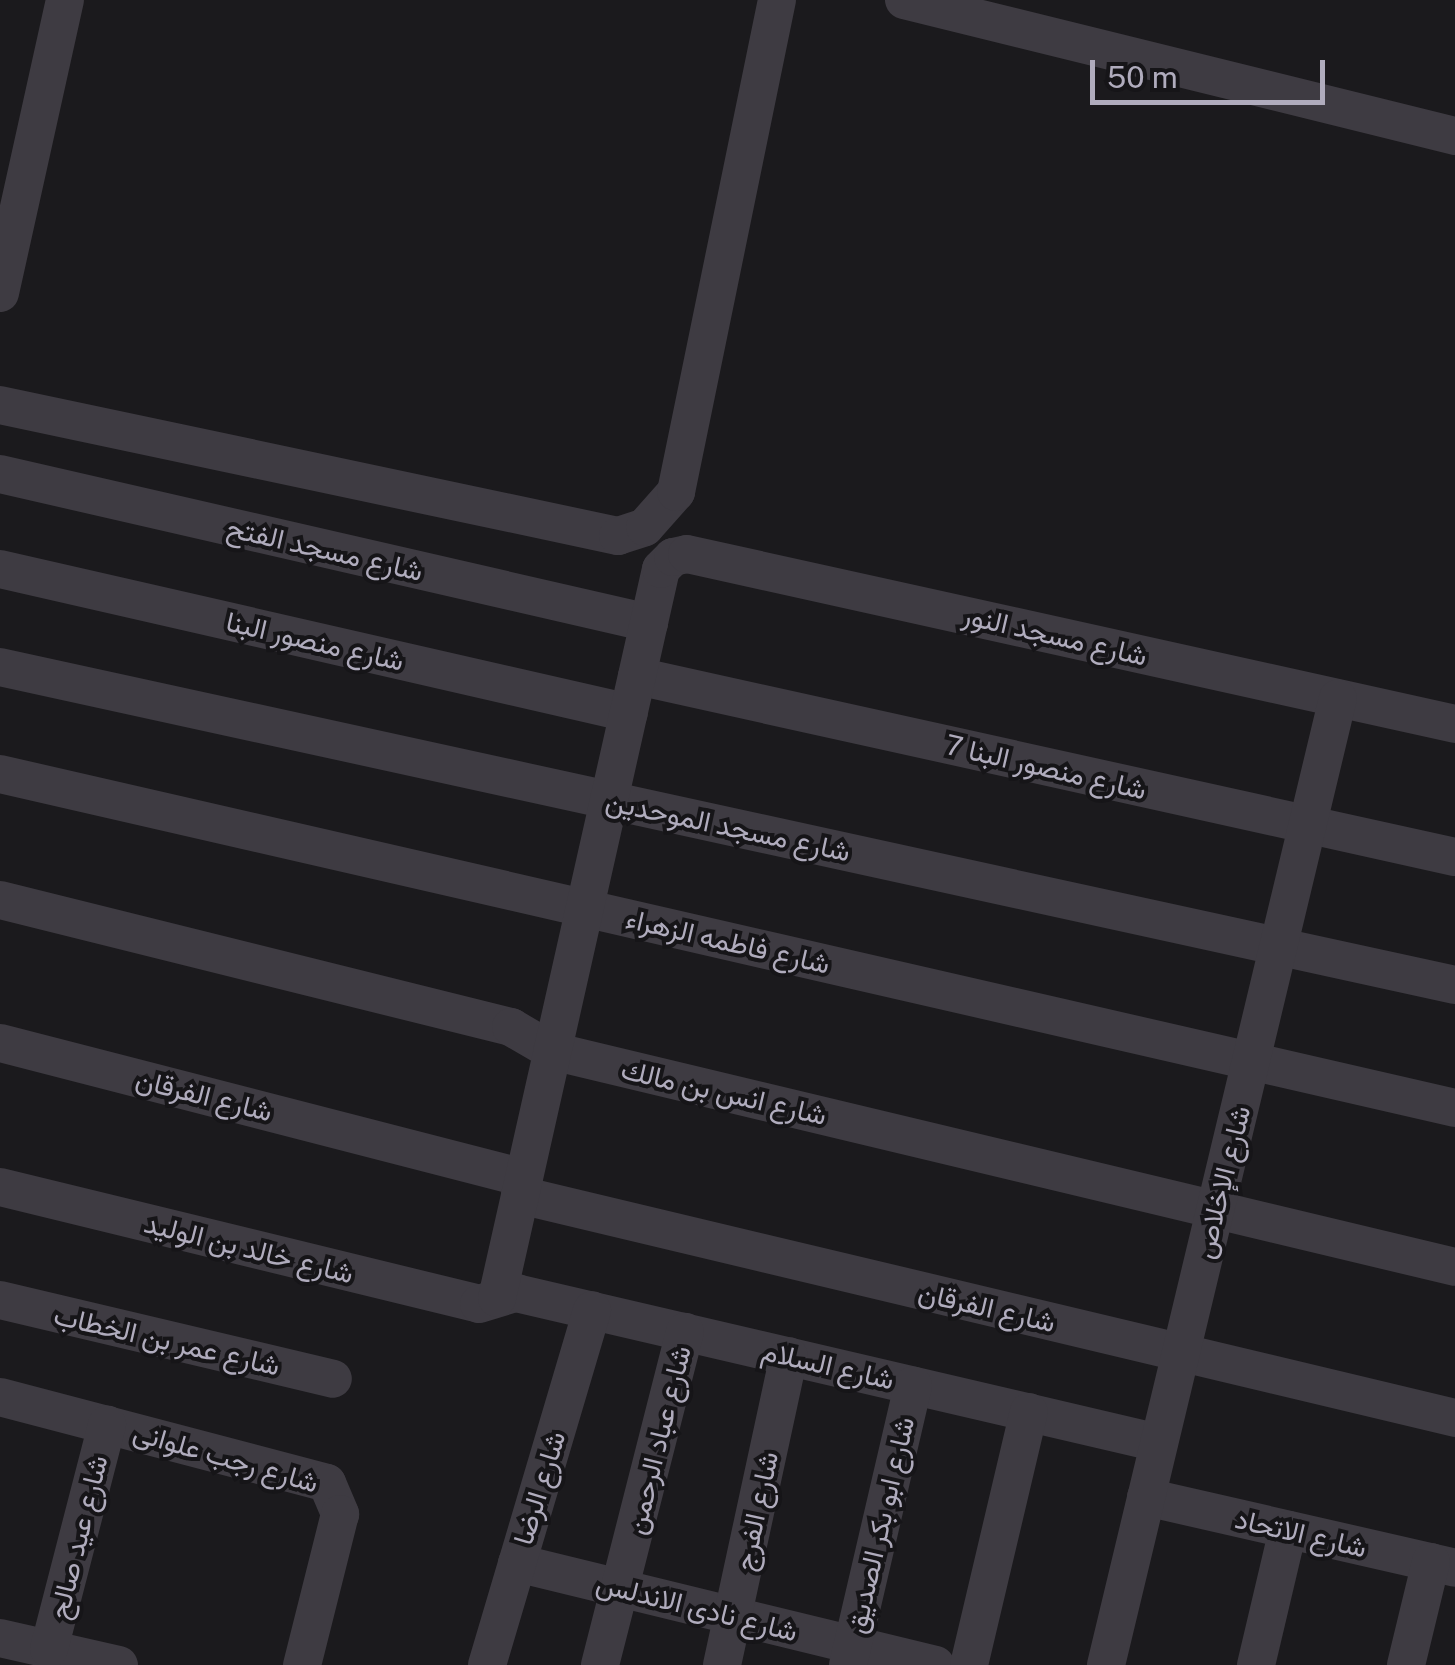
<!DOCTYPE html>
<html>
<head>
<meta charset="utf-8">
<style>
	body { margin:0 }
	#map { position:relative; width:1455px; height:1665px; overflow:hidden; background:#1b1a1d; font-family:"Public Sans",Vazirmatn,sans-serif }
	div>[style] { position:absolute }
	[style*='--x'] { left:calc(var(--x)*1px); top:calc(var(--y)*1px); width:calc(var(--w)*1px); rotate:calc(var(--a)*1deg) }
	.minor>* { height:38px; margin:-19px; padding:0 19px; transform-origin:19px; border-radius:19px; background:#3e3b42 }
	span { translate:-50% -50%; white-space:nowrap; text-align:center; line-height:1.15; -webkit-text-stroke:8px #161518; paint-order:stroke }
	.street-label { font-size:28px; color:#b0acbd }
	.scale { position:absolute; left:1090px; top:60px; width:235px; height:45px; box-sizing:border-box; border:5px solid #b0acbd; border-top:0; padding-left:12px; font-size:30px; line-height:35px; white-space:nowrap; color:#b0acbd; -webkit-text-stroke:8px #161518; paint-order:stroke }
</style>
</head>
<body>
<div id="map">
	<div class="minor">
		<div style="--x:904;--y:0;--w:568;--a:13.86"></div>
		<div style="--x:0;--y:293;--w:300;--a:-77.5"></div>
		<div style="--x:0;--y:405;--w:632;--a:11.97"></div>
		<div style="--x:618;--y:536;--w:28;--a:-18"></div>
		<div style="--x:645;--y:527;--w:47;--a:-48.5"></div>
		<div style="--x:676;--y:492;--w:502;--a:-78.4"></div>
		<div style="--x:0;--y:474;--w:666;--a:12.93"></div>
		<div style="--x:0;--y:569;--w:645;--a:12.89"></div>
		<div style="--x:0;--y:667;--w:1489;--a:12.33"></div>
		<div style="--x:637;--y:676;--w:838;--a:12.48"></div>
		<div style="--x:0;--y:774;--w:1493;--a:12.93"></div>
		<div style="--x:0;--y:900;--w:527;--a:13.96"></div>
		<div style="--x:511;--y:1027;--w:48;--a:30.3"></div>
		<div style="--x:552;--y:1051;--w:928;--a:13.45"></div>
		<div style="--x:0;--y:1043;--w:541;--a:14.45"></div>
		<div style="--x:0;--y:1187;--w:493;--a:13.7"></div>
		<div style="--x:479;--y:1304;--w:39;--a:-17"></div>
		<div style="--x:516;--y:1293;--w:660;--a:13.13"></div>
		<div style="--x:520;--y:1195;--w:961;--a:13.41"></div>
		<div style="--x:497;--y:1298;--w:747;--a:-77.32"></div>
		<div style="--x:661;--y:569;--w:17;--a:-45"></div>
		<div style="--x:673;--y:557;--w:14;--a:-12"></div>
		<div style="--x:687;--y:554;--w:787;--a:12.48"></div>
		<div style="--x:0;--y:1300;--w:342;--a:13.3"></div>
		<div style="--x:0;--y:1397;--w:338;--a:14.7"></div>
		<div style="--x:327;--y:1483;--w:34;--a:67"></div>
		<div style="--x:340;--y:1514;--w:156;--a:104.1"></div>
		<div style="--x:1146;--y:1497;--w:317;--a:12.9"></div>
		<div style="--x:517;--y:1563;--w:431;--a:13.7"></div>
		<div style="--x:0;--y:1638;--w:122;--a:12.8"></div>
		<div style="--x:49;--y:1649;--w:232;--a:-75.5"></div>
		<div style="--x:487;--y:1665;--w:370;--a:-73.5"></div>
		<div style="--x:600;--y:1665;--w:344;--a:-75.7"></div>
		<div style="--x:722;--y:1665;--w:316;--a:-77.8"></div>
		<div style="--x:848;--y:1665;--w:287;--a:-76.9"></div>
		<div style="--x:969;--y:1665;--w:260;--a:-76.7"></div>
		<div style="--x:1106;--y:1665;--w:994;--a:-76.51"></div>
		<div style="--x:1256;--y:1665;--w:139;--a:-76.7"></div>
		<div style="--x:1406;--y:1665;--w:106;--a:-76.4"></div>
	</div>
	<div class="street-label">
		<span style="left:325px;top:549px;rotate:13deg">شارع مسجد الفتح</span>
		<span style="left:1055px;top:635px;rotate:13deg">شارع مسجد النور</span>
		<span style="left:315px;top:641px;rotate:13deg">شارع منصور البنا</span>
		<span style="left:1046px;top:767px;rotate:13deg">شارع منصور البنا 7</span>
		<span style="left:728px;top:826px;rotate:12deg">شارع مسجد الموحدين</span>
		<span style="left:728px;top:941px;rotate:13deg">شارع فاطمه الزهراء</span>
		<span style="left:724px;top:1092px;rotate:13deg">شارع انس بن مالك</span>
		<span style="left:204px;top:1095px;rotate:14deg">شارع الفرقان</span>
		<span style="left:1222px;top:1182px;rotate:-76deg">شارع الإخلاص</span>
		<span style="left:249px;top:1248px;rotate:14deg">شارع خالد بن الوليد</span>
		<span style="left:987px;top:1307px;rotate:13deg">شارع الفرقان</span>
		<span style="left:167px;top:1340px;rotate:13deg">شارع عمر بن الخطاب</span>
		<span style="left:828px;top:1365px;rotate:13deg">شارع السلام</span>
		<span style="left:658px;top:1440px;rotate:-76deg">شارع عباد الرحمن</span>
		<span style="left:226px;top:1457px;rotate:16deg">شارع رجب علوانى</span>
		<span style="left:539px;top:1488px;rotate:-73deg">شارع الرضا</span>
		<span style="left:756px;top:1511px;rotate:-78deg">شارع الفرج</span>
		<span style="left:880px;top:1525px;rotate:-77deg">شارع ابو بكر الصديق</span>
		<span style="left:1301px;top:1533px;rotate:13deg">شارع الاتحاد</span>
		<span style="left:78px;top:1537px;rotate:-76deg">شارع عيد صالح</span>
		<span style="left:697px;top:1607px;rotate:14deg">شارع نادى الاندلس</span>
	</div>
	<div class="scale">50 m</div>
</div>
</body>
</html>
